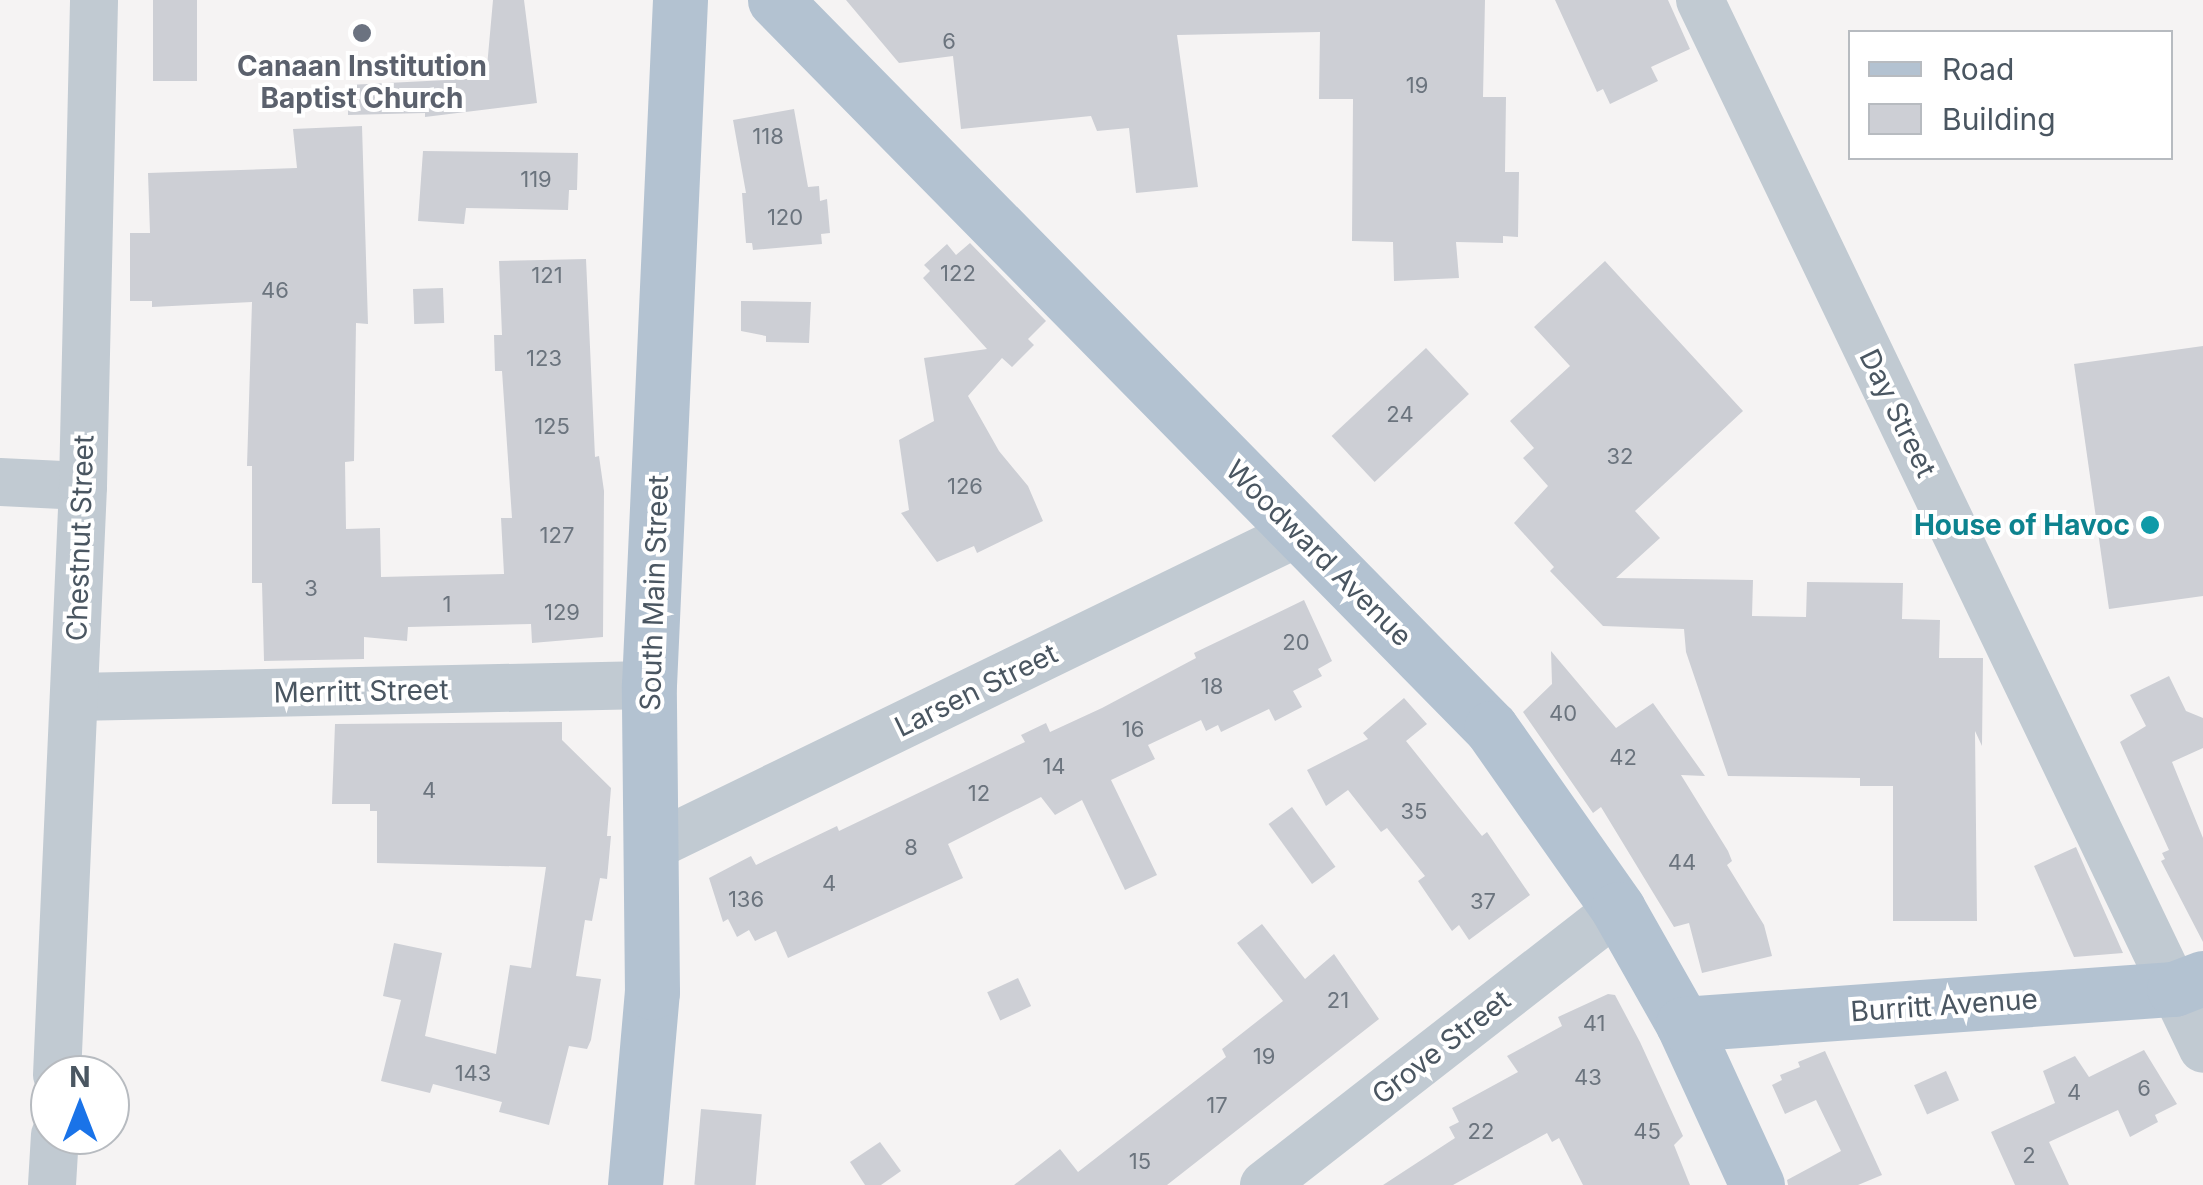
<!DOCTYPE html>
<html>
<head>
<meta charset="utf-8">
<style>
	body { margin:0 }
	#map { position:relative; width:2203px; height:1185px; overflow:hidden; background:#f5f3f3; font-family:Inter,sans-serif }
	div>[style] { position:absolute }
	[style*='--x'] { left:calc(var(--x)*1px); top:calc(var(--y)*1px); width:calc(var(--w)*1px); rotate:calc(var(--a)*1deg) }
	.building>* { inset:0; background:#cdcfd5; transform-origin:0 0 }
	.minor>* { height:48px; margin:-24px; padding:0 24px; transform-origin:24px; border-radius:24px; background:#c1cad2 }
	.major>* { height:55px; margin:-27.5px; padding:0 27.5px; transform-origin:27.5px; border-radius:27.5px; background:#b3c2d1 }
	.dots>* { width:28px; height:28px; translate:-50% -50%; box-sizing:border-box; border:5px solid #fff; border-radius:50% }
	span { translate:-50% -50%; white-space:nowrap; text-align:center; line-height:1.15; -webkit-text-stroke:8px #fff; paint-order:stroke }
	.number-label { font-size:22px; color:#6b747e }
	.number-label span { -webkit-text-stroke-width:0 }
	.worship-label { font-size:28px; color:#5b616d; font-weight:700 }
	.street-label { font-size:28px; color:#4a5661 }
	.culture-label { font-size:28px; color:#0d838f; font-weight:700 }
	.right { translate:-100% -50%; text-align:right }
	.legend { position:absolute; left:1848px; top:30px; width:325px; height:130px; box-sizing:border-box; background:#fff; border:2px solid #b7bbc0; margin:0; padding:12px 18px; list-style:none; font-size:30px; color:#4a5661 }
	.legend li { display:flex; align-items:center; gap:20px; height:50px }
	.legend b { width:50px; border:2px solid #b7bbc0 }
	.north { position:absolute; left:30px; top:1055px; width:100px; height:100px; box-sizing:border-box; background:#fff; border:2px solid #b7bbc0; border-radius:50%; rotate:0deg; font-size:28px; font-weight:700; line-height:40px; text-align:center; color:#4a5661 }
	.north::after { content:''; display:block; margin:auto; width:35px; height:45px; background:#1a73e8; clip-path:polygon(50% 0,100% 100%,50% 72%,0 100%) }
</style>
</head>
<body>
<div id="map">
	<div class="building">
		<div style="left:153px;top:0;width:44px;height:81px"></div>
		<div style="clip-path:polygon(493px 0,524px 0,537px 103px,425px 117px,425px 113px,348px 115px,348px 85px,486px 78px)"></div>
		<div style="clip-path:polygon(846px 0,1485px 0,1483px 97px,1506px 97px,1505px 172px,1519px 172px,1518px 237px,1503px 236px,1503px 243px,1456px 242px,1459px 278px,1394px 281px,1393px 242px,1352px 241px,1353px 99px,1319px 99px,1320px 32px,1177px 35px,1198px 187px,1136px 193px,1129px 128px,1097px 131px,1091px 116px,961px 129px,953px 56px,899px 63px)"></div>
		<div style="clip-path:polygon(1555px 0,1668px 0,1690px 49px,1651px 67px,1658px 81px,1610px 104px,1603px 89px,1597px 92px)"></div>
		<div style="clip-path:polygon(794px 109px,808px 187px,819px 186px,820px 201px,827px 199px,830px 233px,821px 234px,822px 244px,753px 250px,752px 243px,746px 243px,742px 193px,746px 193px,733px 120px)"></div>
		<div style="clip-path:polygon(362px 126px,368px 324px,356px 323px,354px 461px,345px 462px,346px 529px,380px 528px,381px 577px,504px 574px,501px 518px,512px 518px,502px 371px,495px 371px,494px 335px,502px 335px,499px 261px,586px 259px,595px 457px,599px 456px,604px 491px,603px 637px,532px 643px,531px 624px,408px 627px,407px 641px,364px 637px,364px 659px,264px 661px,262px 583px,252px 583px,252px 466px,247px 466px,252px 302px,152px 307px,152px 301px,130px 301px,130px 233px,150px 233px,148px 173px,297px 168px,293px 129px)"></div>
		<div style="clip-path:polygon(423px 151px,578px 153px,577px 190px,569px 190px,568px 210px,466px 208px,464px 224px,418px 221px)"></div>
		<div style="clip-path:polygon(970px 243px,1046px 321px,1028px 339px,1034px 345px,1012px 367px,1002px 358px,968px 396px,999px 451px,1028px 486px,1043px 521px,977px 553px,974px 546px,937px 562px,901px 513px,909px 510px,899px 440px,934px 421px,924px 358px,987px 349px,923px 278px,930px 271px,924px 265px,947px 244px,956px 255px)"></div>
		<div style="clip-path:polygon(1605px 261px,1743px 411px,1635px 511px,1660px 538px,1616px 578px,1753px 580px,1752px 616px,1806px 617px,1807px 582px,1903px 583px,1902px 619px,1940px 620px,1939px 658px,1983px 658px,1982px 746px,1975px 731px,1977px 921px,1893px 921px,1893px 786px,1860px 786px,1860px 778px,1728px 776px,1686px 652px,1684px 629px,1603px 626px,1550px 571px,1554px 567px,1514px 523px,1548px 486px,1523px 458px,1534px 448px,1510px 421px,1570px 366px,1534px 327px)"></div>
		<div style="left:443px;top:288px;width:35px;height:30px;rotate:88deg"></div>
		<div style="clip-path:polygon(741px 301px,811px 302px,809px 343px,766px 342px,766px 336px,741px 331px)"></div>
		<div style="clip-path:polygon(2203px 346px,2203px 596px,2109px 609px,2074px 364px)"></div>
		<div style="left:1426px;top:348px;width:63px;height:129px;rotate:47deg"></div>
		<div style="clip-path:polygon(1304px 600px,1332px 661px,1318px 669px,1322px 676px,1293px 691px,1302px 707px,1275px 721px,1269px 709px,1221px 732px,1218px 725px,1206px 731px,1201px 720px,1148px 745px,1155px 759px,1111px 780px,1157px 875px,1125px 890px,1082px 800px,1055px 815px,1041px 797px,948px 844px,963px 878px,788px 958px,776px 931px,755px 941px,749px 930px,737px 937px,728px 919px,723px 922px,709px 878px,751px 856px,756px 865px,837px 826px,839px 831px,1025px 742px,1021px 735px,1046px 723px,1050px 732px,1102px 708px,1196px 658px,1194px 653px)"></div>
		<div style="clip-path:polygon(1551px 651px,1616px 728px,1653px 703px,1705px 776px,1681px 775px,1728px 851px,1732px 861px,1727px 865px,1764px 925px,1772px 956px,1702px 973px,1689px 923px,1674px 927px,1601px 807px,1593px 813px,1523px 712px,1552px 684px)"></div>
		<div style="clip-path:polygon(2169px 676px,2186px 711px,2203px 718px,2203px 748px,2172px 762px,2203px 838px,2203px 942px,2161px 861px,2165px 859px,2162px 853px,2169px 850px,2120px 742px,2146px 726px,2130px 695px)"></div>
		<div style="clip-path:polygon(1404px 698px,1427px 724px,1406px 741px,1482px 836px,1487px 832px,1530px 895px,1469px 940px,1459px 925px,1452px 931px,1418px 881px,1425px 876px,1387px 828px,1381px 832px,1348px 790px,1326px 806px,1307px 770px,1368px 739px,1363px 733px)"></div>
		<div style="clip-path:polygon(562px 722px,562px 740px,611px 788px,607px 836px,611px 836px,607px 879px,600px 878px,592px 921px,585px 920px,576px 976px,601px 979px,591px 1040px,587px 1049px,569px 1046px,549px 1125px,499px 1112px,502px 1102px,433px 1084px,430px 1093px,381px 1081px,401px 1000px,383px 996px,394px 943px,442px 953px,425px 1036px,496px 1054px,510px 965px,531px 968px,546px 867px,377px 863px,377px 811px,370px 811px,370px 804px,332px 804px,335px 724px)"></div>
		<div style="left:1292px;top:807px;width:74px;height:29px;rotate:54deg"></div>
		<div style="clip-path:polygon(2076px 847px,2086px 870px,2123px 953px,2074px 957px,2034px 866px)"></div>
		<div style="clip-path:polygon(1262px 924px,1305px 979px,1334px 954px,1379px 1019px,1167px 1185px,1014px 1185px,1060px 1149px,1078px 1172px,1226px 1057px,1222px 1049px,1283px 1001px,1237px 943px)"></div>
		<div style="left:1018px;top:978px;width:31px;height:34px;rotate:65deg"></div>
		<div style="clip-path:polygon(1608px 994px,1615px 995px,1640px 1042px,1683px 1136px,1674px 1145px,1690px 1185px,1583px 1185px,1559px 1138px,1552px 1142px,1547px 1133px,1453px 1185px,1383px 1185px,1455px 1138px,1449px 1127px,1459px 1122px,1452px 1108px,1518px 1072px,1507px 1056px,1562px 1026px,1558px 1017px)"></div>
		<div style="clip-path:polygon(2144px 1050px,2177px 1104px,2155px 1115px,2158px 1122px,2130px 1137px,2118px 1110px,2049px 1142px,2069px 1185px,2015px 1185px,1991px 1132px,2055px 1103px,2043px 1071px,2075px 1056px,2089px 1077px)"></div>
		<div style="clip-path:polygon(1825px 1051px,1882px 1175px,1858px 1185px,1788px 1185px,1787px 1180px,1841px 1151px,1816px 1100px,1785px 1114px,1772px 1085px,1782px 1080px,1780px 1075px,1800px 1067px,1798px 1062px)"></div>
		<div style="left:1946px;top:1071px;width:32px;height:35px;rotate:66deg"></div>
		<div style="left:701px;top:1109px;width:61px;height:76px;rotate:5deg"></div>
		<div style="clip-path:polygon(880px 1142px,901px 1171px,881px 1185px,865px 1185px,850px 1162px)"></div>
	</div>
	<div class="minor">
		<div style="--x:1700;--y:0;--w:1163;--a:64.38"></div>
		<div style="--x:0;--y:482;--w:83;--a:2.8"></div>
		<div style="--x:74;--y:697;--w:575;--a:-1.2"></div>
		<div style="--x:652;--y:847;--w:721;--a:-25.92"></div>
		<div style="--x:57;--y:1075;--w:590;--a:-87.47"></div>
		<div style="--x:83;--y:486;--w:486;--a:-88.7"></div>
		<div style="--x:52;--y:1185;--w:50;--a:-86.6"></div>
		<div style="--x:1264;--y:1185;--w:449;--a:-37.9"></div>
	</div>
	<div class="major">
		<div style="--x:775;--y:0;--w:1021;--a:45.48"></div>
		<div style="--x:1491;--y:728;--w:221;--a:54.9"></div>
		<div style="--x:1618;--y:909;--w:132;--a:60.5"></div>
		<div style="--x:1683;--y:1024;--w:177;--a:65.3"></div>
		<div style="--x:1683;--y:1024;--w:492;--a:-4.1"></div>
		<div style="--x:2174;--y:989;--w:31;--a:-21"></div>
		<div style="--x:635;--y:1185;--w:194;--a:-85"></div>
		<div style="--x:652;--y:992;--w:307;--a:-90.6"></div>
		<div style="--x:649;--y:685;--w:686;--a:-87.41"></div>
	</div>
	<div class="dots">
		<div style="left:362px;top:33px;background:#6b7280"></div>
		<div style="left:2150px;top:525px;background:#0f9aa8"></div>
	</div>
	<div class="number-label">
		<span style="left:949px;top:42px">6</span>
		<span style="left:1417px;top:86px">19</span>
		<span style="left:768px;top:137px">118</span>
		<span style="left:536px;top:180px">119</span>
		<span style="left:785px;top:218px">120</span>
		<span style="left:958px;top:274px">122</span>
		<span style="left:547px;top:276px">121</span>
		<span style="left:275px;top:291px">46</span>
		<span style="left:544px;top:359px">123</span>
		<span style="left:1400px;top:415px">24</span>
		<span style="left:552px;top:427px">125</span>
		<span style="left:1620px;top:457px">32</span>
		<span style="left:965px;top:487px">126</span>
		<span style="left:557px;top:536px">127</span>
		<span style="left:311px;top:589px">3</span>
		<span style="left:447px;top:605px">1</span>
		<span style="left:562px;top:613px">129</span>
		<span style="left:1296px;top:643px">20</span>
		<span style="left:1212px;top:687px">18</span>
		<span style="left:1563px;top:714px">40</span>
		<span style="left:1133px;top:730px">16</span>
		<span style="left:1623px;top:758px">42</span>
		<span style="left:1054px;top:767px">14</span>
		<span style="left:429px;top:791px">4</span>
		<span style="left:979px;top:794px">12</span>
		<span style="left:1414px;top:812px">35</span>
		<span style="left:911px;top:848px">8</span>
		<span style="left:1682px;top:863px">44</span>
		<span style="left:829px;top:884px">4</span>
		<span style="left:746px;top:900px">136</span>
		<span style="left:1483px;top:902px">37</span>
		<span style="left:1338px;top:1001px">21</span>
		<span style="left:1594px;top:1024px">41</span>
		<span style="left:1264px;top:1057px">19</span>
		<span style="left:473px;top:1074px">143</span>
		<span style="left:1588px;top:1078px">43</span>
		<span style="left:2144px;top:1089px">6</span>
		<span style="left:2074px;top:1093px">4</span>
		<span style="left:1217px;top:1106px">17</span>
		<span style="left:1481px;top:1132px">22</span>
		<span style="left:1647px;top:1132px">45</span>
		<span style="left:2029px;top:1156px">2</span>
		<span style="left:1140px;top:1162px">15</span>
	</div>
	<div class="worship-label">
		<span style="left:362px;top:82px">Canaan Institution<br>Baptist Church</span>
	</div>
	<div class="street-label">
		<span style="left:1898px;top:413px;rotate:64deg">Day Street</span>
		<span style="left:80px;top:538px;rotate:-88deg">Chestnut Street</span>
		<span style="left:1319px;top:553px;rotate:45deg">Woodward Avenue</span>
		<span style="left:654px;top:593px;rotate:-88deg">South Main Street</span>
		<span style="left:976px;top:690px;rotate:-26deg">Larsen Street</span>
		<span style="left:361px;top:691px;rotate:-1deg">Merritt Street</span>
		<span style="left:1944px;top:1005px;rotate:-4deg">Burritt Avenue</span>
		<span style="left:1441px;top:1047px;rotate:-38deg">Grove Street</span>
	</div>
	<div class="culture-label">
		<span class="right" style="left:2130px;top:525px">House of Havoc</span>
	</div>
	<ul class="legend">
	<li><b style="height:12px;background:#b3c2d1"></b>Road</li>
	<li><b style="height:28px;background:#cdcfd5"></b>Building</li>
	</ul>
	<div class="north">N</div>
</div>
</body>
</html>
